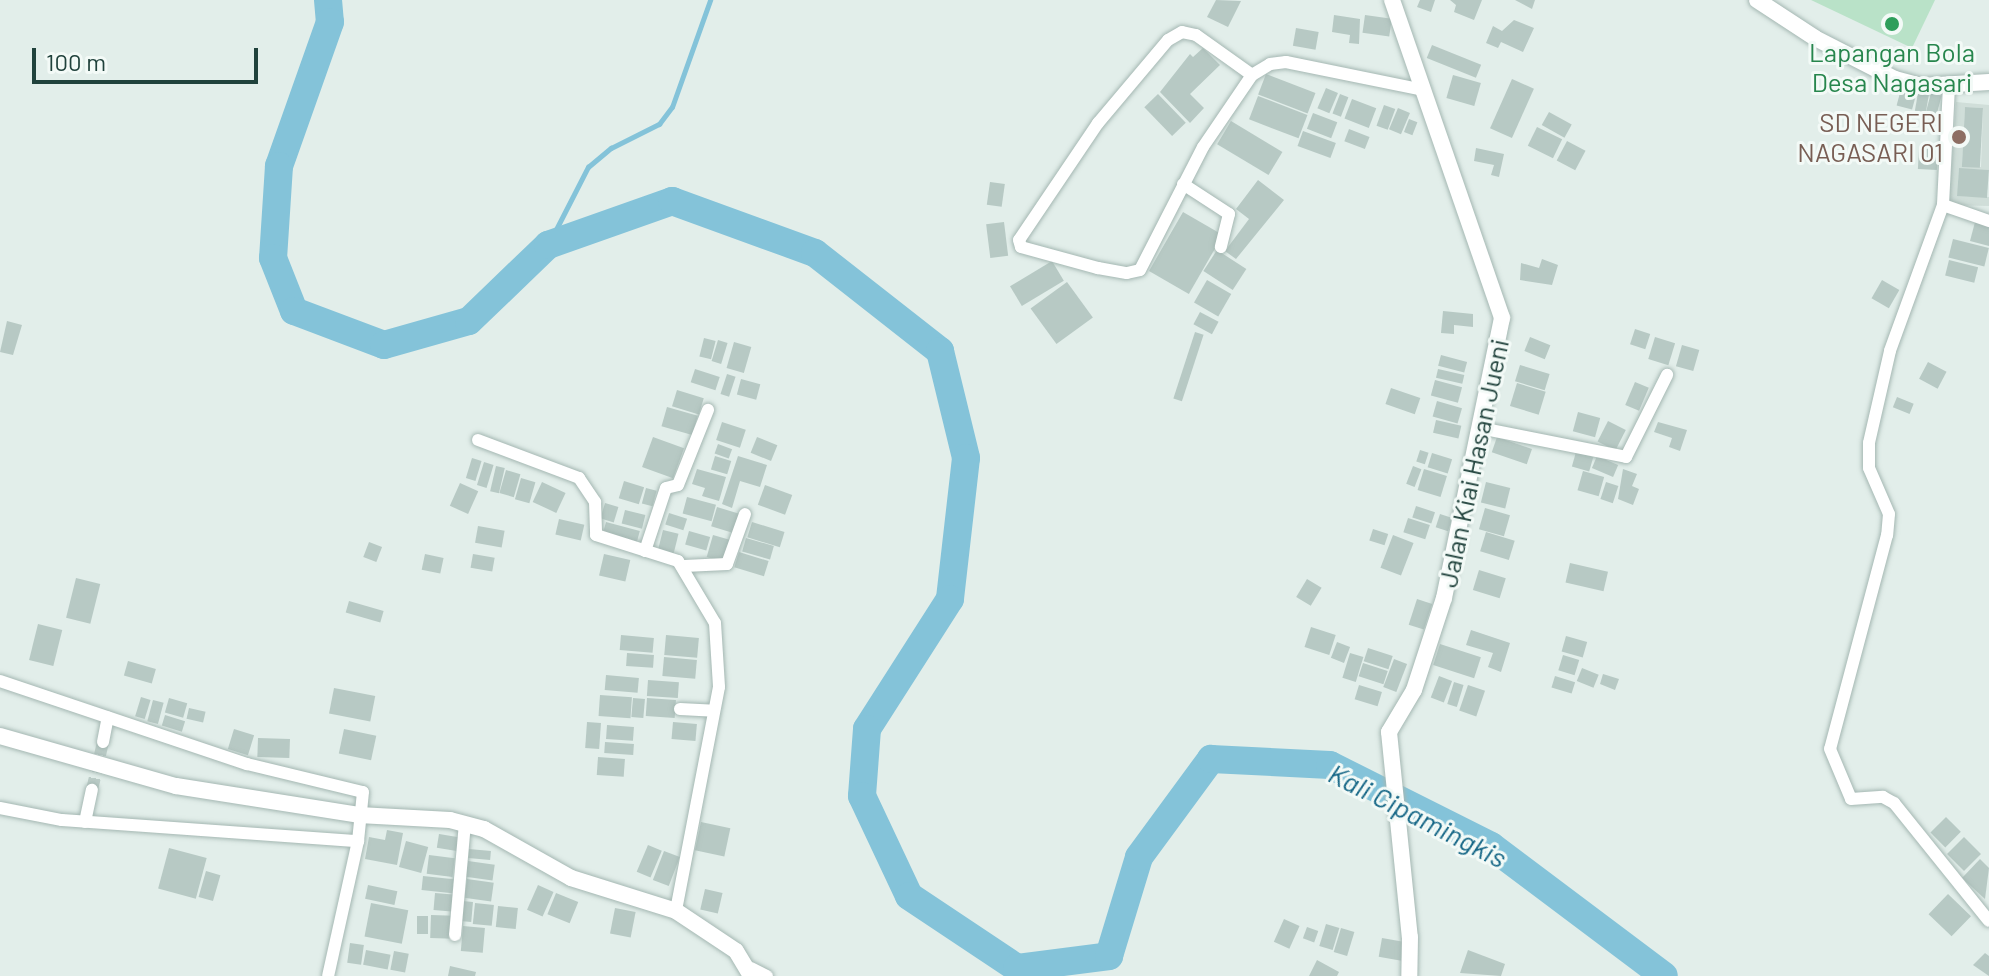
<!DOCTYPE html>
<html>
<head>
<meta charset="utf-8">
<style>
	body { margin:0 }
	#map { position:relative; width:1989px; height:976px; overflow:hidden; background:#e2eeea; font-family:Barlow,sans-serif }
	div>[style] { position:absolute }
	[style*='--x'] { left:calc(var(--x)*1px); top:calc(var(--y)*1px); width:calc(var(--w)*1px); rotate:calc(var(--a)*1deg) }
	.built>* { inset:0; background:#d0ded9 }
	.green>* { inset:0; background:#b9e2c8 }
	.stream>* { height:5px; margin:-2.5px; padding:0 2.5px; transform-origin:2.5px; border-radius:2.5px; background:#84c3d9 }
	.river>* { height:28px; margin:-14px; padding:0 14px; transform-origin:14px; border-radius:14px; background:#84c3d9 }
	.building>* { inset:0; background:#b7c9c4; transform-origin:0 0 }
	.minor-tunnel>* { height:12px; margin-top:-6px; transform-origin:0; background:repeating-linear-gradient(90deg,#bbccc7 0 12px,transparent 0 18px) }
	.roads { filter:drop-shadow(0 0 2px #a4b7b2) drop-shadow(0 0 2px #a4b7b2) }
	.minor>* { height:12px; margin:-6px; padding:0 6px; transform-origin:6px; border-radius:6px; background:#fff }
	.tertiary>* { height:16px; margin:-8px; padding:0 8px; transform-origin:8px; border-radius:8px; background:#fff }
	.dots>* { width:22px; height:22px; translate:-50% -50%; box-sizing:border-box; border:4px solid #f3faf7; border-radius:50% }
	span { translate:-50% -50%; white-space:nowrap; text-align:center; line-height:1.15; -webkit-text-stroke:6px #f3faf7; paint-order:stroke }
	.leisure-label { font-size:26px; color:#27864d }
	.education-label { font-size:26px; color:#785e54 }
	.right { translate:-100% -50%; text-align:right }
	.street-label { font-size:26px; color:#20423c }
	.water-label { font-size:28px; color:#136585; font-style:italic }
	.scale { position:absolute; left:32px; top:48px; width:226px; height:36px; box-sizing:border-box; border:4px solid #20423c; border-top:0; padding-left:10px; font-size:24px; line-height:28px; white-space:nowrap; color:#20423c; -webkit-text-stroke:6px #f3faf7; paint-order:stroke }
</style>
</head>
<body>
<div id="map">
	<div class="built">
		<div style="clip-path:polygon(evenodd,1956px 102px,1989px 105px,1989px 170px,1959px 169px,1958px 196px,1989px 197px,1989px 206px,1949px 205px,1956px 102px,1965px 107px,1983px 108px,1981px 167px,1962px 166px,1965px 107px)"></div>
	</div>
	<div class="green">
		<div style="clip-path:polygon(1811px 0,1935px 0,1912px 48px)"></div>
	</div>
	<div class="stream">
		<div style="--x:548;--y:245;--w:88;--a:-62.9"></div>
		<div style="--x:588;--y:167;--w:30;--a:-40"></div>
		<div style="--x:611;--y:148;--w:54;--a:-26.6"></div>
		<div style="--x:659;--y:124;--w:21;--a:-53"></div>
		<div style="--x:672;--y:107;--w:114;--a:-70.4"></div>
	</div>
	<div class="river">
		<div style="--x:328;--y:0;--w:22;--a:85"></div>
		<div style="--x:330;--y:22;--w:153;--a:109.5"></div>
		<div style="--x:279;--y:166;--w:92;--a:93.7"></div>
		<div style="--x:273;--y:258;--w:57;--a:68.4"></div>
		<div style="--x:294;--y:311;--w:96;--a:20.7"></div>
		<div style="--x:384;--y:345;--w:88;--a:-15.8"></div>
		<div style="--x:469;--y:321;--w:110;--a:-43.9"></div>
		<div style="--x:548;--y:245;--w:132;--a:-19.5"></div>
		<div style="--x:672;--y:201;--w:152;--a:20"></div>
		<div style="--x:815;--y:253;--w:159;--a:38.1"></div>
		<div style="--x:940;--y:351;--w:110;--a:76.3"></div>
		<div style="--x:966;--y:458;--w:142;--a:96.5"></div>
		<div style="--x:950;--y:599;--w:154;--a:122.6"></div>
		<div style="--x:867;--y:729;--w:67;--a:94.3"></div>
		<div style="--x:862;--y:796;--w:110;--a:64.8"></div>
		<div style="--x:909;--y:896;--w:130;--a:33.7"></div>
		<div style="--x:1017;--y:968;--w:93;--a:-7.4"></div>
		<div style="--x:1109;--y:956;--w:103;--a:-73.1"></div>
		<div style="--x:1139;--y:857;--w:122;--a:-53.7"></div>
		<div style="--x:1211;--y:759;--w:119;--a:2.9"></div>
		<div style="--x:1330;--y:765;--w:180;--a:26.7"></div>
		<div style="--x:1491;--y:846;--w:216;--a:36.9"></div>
	</div>
	<div class="building">
		<div style="clip-path:polygon(1216px 0,1241px 1px,1228px 27px,1207px 17px)"></div>
		<div style="clip-path:polygon(1420px 0,1435px 0,1431px 12px,1417px 7px)"></div>
		<div style="clip-path:polygon(1450px 0,1482px 0,1474px 20px,1454px 12px,1456px 5px)"></div>
		<div style="clip-path:polygon(1515px 0,1535px 0,1532px 9px)"></div>
		<div style="clip-path:polygon(1334px 15px,1360px 19px,1359px 44px,1349px 43px,1350px 35px,1332px 32px)"></div>
		<div style="left:1365px;top:15px;width:27px;height:18px;rotate:8deg"></div>
		<div style="clip-path:polygon(1514px 20px,1534px 28px,1523px 52px,1501px 42px,1498px 48px,1486px 43px,1493px 26px,1502px 31px)"></div>
		<div style="left:1296px;top:28px;width:23px;height:18px;rotate:10deg"></div>
		<div style="left:1432px;top:45px;width:53px;height:14px;rotate:22deg"></div>
		<div style="clip-path:polygon(1203px 48px,1220px 65px,1190px 94px,1204px 108px,1190px 123px,1160px 92px,1190px 54px,1193px 57px)"></div>
		<div style="left:1266px;top:74px;width:53px;height:22px;rotate:21deg"></div>
		<div style="left:1453px;top:75px;width:29px;height:24px;rotate:16deg"></div>
		<div style="left:1512px;top:79px;width:24px;height:54px;rotate:24deg"></div>
		<div style="left:1326px;top:88px;width:13px;height:22px;rotate:23deg"></div>
		<div style="left:1901px;top:89px;width:16px;height:17px;rotate:15deg"></div>
		<div style="left:1918px;top:93px;width:11px;height:18px;rotate:10deg"></div>
		<div style="left:1931px;top:93px;width:11px;height:22px;rotate:15deg"></div>
		<div style="left:1158px;top:94px;width:40px;height:19px;rotate:46deg"></div>
		<div style="left:1340px;top:94px;width:9px;height:21px;rotate:21deg"></div>
		<div style="left:1258px;top:96px;width:53px;height:25px;rotate:21deg"></div>
		<div style="left:1352px;top:99px;width:26px;height:21px;rotate:21deg"></div>
		<div style="left:1384px;top:105px;width:12px;height:22px;rotate:20deg"></div>
		<div style="left:1965px;top:107px;width:18px;height:60px;rotate:3deg"></div>
		<div style="left:1398px;top:108px;width:13px;height:23px;rotate:23deg"></div>
		<div style="left:1549px;top:112px;width:26px;height:15px;rotate:29deg"></div>
		<div style="left:1313px;top:113px;width:26px;height:17px;rotate:21deg"></div>
		<div style="left:1409px;top:119px;width:9px;height:14px;rotate:21deg"></div>
		<div style="left:1231px;top:121px;width:60px;height:27px;rotate:31deg"></div>
		<div style="left:1537px;top:127px;width:28px;height:21px;rotate:26deg"></div>
		<div style="left:1349px;top:129px;width:22px;height:13px;rotate:21deg"></div>
		<div style="left:1303px;top:131px;width:35px;height:16px;rotate:20deg"></div>
		<div style="left:1567px;top:141px;width:21px;height:22px;rotate:28deg"></div>
		<div style="clip-path:polygon(1476px 148px,1504px 154px,1499px 177px,1491px 175px,1494px 165px,1474px 161px)"></div>
		<div style="left:1919px;top:148px;width:19px;height:21px;rotate:3deg"></div>
		<div style="left:1959px;top:168px;width:30px;height:28px;rotate:4deg"></div>
		<div style="clip-path:polygon(1258px 180px,1284px 200px,1236px 259px,1225px 251px,1249px 219px,1236px 209px)"></div>
		<div style="left:990px;top:182px;width:15px;height:23px;rotate:8deg"></div>
		<div style="left:1183px;top:212px;width:46px;height:68px;rotate:30deg"></div>
		<div style="left:1004px;top:222px;width:34px;height:18px;rotate:83deg"></div>
		<div style="clip-path:polygon(1975px 222px,1989px 226px,1989px 246px,1970px 241px)"></div>
		<div style="left:1953px;top:239px;width:37px;height:19px;rotate:14deg"></div>
		<div style="left:1217px;top:250px;width:35px;height:25px;rotate:33deg"></div>
		<div style="clip-path:polygon(1542px 259px,1558px 265px,1552px 285px,1520px 280px,1521px 263px,1539px 268px)"></div>
		<div style="left:1949px;top:260px;width:30px;height:16px;rotate:14deg"></div>
		<div style="left:1052px;top:261px;width:23px;height:49px;rotate:59deg"></div>
		<div style="left:1207px;top:280px;width:28px;height:26px;rotate:30deg"></div>
		<div style="left:1882px;top:280px;width:20px;height:21px;rotate:30deg"></div>
		<div style="left:1067px;top:282px;width:44px;height:45px;rotate:54deg"></div>
		<div style="clip-path:polygon(1443px 311px,1473px 314px,1473px 327px,1454px 325px,1454px 334px,1441px 333px)"></div>
		<div style="left:1200px;top:312px;width:21px;height:14px;rotate:28deg"></div>
		<div style="clip-path:polygon(7px 321px,22px 325px,13px 355px,0 352px)"></div>
		<div style="left:1635px;top:329px;width:16px;height:16px;rotate:18deg"></div>
		<div style="left:1195px;top:332px;width:9px;height:70px;rotate:18deg"></div>
		<div style="left:1530px;top:337px;width:22px;height:15px;rotate:22deg"></div>
		<div style="left:1655px;top:337px;width:21px;height:23px;rotate:17deg"></div>
		<div style="left:704px;top:338px;width:12px;height:19px;rotate:14deg"></div>
		<div style="left:718px;top:340px;width:10px;height:22px;rotate:17deg"></div>
		<div style="left:734px;top:342px;width:18px;height:27px;rotate:16deg"></div>
		<div style="left:1682px;top:345px;width:18px;height:22px;rotate:16deg"></div>
		<div style="left:1441px;top:355px;width:27px;height:11px;rotate:15deg"></div>
		<div style="left:1928px;top:362px;width:21px;height:19px;rotate:28deg"></div>
		<div style="left:1520px;top:365px;width:31px;height:17px;rotate:17deg"></div>
		<div style="left:695px;top:369px;width:26px;height:14px;rotate:18deg"></div>
		<div style="left:1438px;top:369px;width:27px;height:9px;rotate:13deg"></div>
		<div style="left:727px;top:374px;width:9px;height:21px;rotate:18deg"></div>
		<div style="left:741px;top:379px;width:20px;height:16px;rotate:15deg"></div>
		<div style="left:1435px;top:380px;width:28px;height:16px;rotate:15deg"></div>
		<div style="left:1635px;top:382px;width:15px;height:25px;rotate:23deg"></div>
		<div style="left:1517px;top:383px;width:30px;height:24px;rotate:17deg"></div>
		<div style="left:1391px;top:388px;width:31px;height:17px;rotate:19deg"></div>
		<div style="left:677px;top:390px;width:28px;height:17px;rotate:17deg"></div>
		<div style="left:1897px;top:397px;width:18px;height:11px;rotate:22deg"></div>
		<div style="left:1437px;top:401px;width:26px;height:16px;rotate:16deg"></div>
		<div style="left:667px;top:407px;width:32px;height:20px;rotate:16deg"></div>
		<div style="left:1578px;top:412px;width:23px;height:20px;rotate:15deg"></div>
		<div style="left:1436px;top:420px;width:26px;height:13px;rotate:13deg"></div>
		<div style="left:1608px;top:421px;width:20px;height:23px;rotate:27deg"></div>
		<div style="left:722px;top:422px;width:25px;height:19px;rotate:18deg"></div>
		<div style="clip-path:polygon(1658px 422px,1687px 430px,1680px 451px,1669px 447px,1672px 438px,1654px 432px)"></div>
		<div style="left:653px;top:437px;width:33px;height:32px;rotate:20deg"></div>
		<div style="left:757px;top:437px;width:22px;height:17px;rotate:22deg"></div>
		<div style="left:1497px;top:437px;width:37px;height:16px;rotate:19deg"></div>
		<div style="left:718px;top:444px;width:15px;height:10px;rotate:20deg"></div>
		<div style="left:1420px;top:450px;width:9px;height:12px;rotate:18deg"></div>
		<div style="left:1576px;top:452px;width:18px;height:15px;rotate:16deg"></div>
		<div style="left:1432px;top:453px;width:21px;height:15px;rotate:17deg"></div>
		<div style="left:715px;top:456px;width:17px;height:14px;rotate:17deg"></div>
		<div style="clip-path:polygon(738px 456px,767px 465px,760px 487px,740px 481px,732px 508px,722px 504px)"></div>
		<div style="left:1597px;top:456px;width:23px;height:13px;rotate:23deg"></div>
		<div style="left:472px;top:458px;width:10px;height:21px;rotate:17deg"></div>
		<div style="left:484px;top:462px;width:10px;height:24px;rotate:17deg"></div>
		<div style="left:496px;top:466px;width:9px;height:26px;rotate:13deg"></div>
		<div style="left:1413px;top:466px;width:9px;height:19px;rotate:21deg"></div>
		<div style="clip-path:polygon(697px 469px,726px 477px,719px 501px,702px 496px,705px 488px,692px 484px)"></div>
		<div style="left:1424px;top:469px;width:24px;height:22px;rotate:17deg"></div>
		<div style="clip-path:polygon(1623px 469px,1637px 474px,1632px 486px,1639px 489px,1633px 505px,1618px 499px)"></div>
		<div style="left:506px;top:470px;width:15px;height:24px;rotate:16deg"></div>
		<div style="left:1583px;top:471px;width:22px;height:20px;rotate:16deg"></div>
		<div style="left:521px;top:478px;width:15px;height:22px;rotate:16deg"></div>
		<div style="left:624px;top:481px;width:21px;height:18px;rotate:17deg"></div>
		<div style="left:542px;top:482px;width:26px;height:22px;rotate:25deg"></div>
		<div style="left:1486px;top:482px;width:25px;height:21px;rotate:14deg"></div>
		<div style="left:1606px;top:482px;width:13px;height:18px;rotate:18deg"></div>
		<div style="left:460px;top:483px;width:20px;height:25px;rotate:24deg"></div>
		<div style="left:765px;top:485px;width:29px;height:21px;rotate:20deg"></div>
		<div style="left:646px;top:488px;width:11px;height:16px;rotate:15deg"></div>
		<div style="left:687px;top:497px;width:30px;height:17px;rotate:15deg"></div>
		<div style="left:605px;top:503px;width:14px;height:16px;rotate:17deg"></div>
		<div style="left:1416px;top:506px;width:20px;height:12px;rotate:18deg"></div>
		<div style="left:717px;top:507px;width:24px;height:20px;rotate:17deg"></div>
		<div style="left:1485px;top:508px;width:26px;height:22px;rotate:16deg"></div>
		<div style="left:625px;top:510px;width:21px;height:14px;rotate:14deg"></div>
		<div style="left:669px;top:513px;width:19px;height:12px;rotate:18deg"></div>
		<div style="left:1440px;top:514px;width:13px;height:14px;rotate:18deg"></div>
		<div style="left:1408px;top:518px;width:23px;height:15px;rotate:18deg"></div>
		<div style="left:559px;top:519px;width:26px;height:16px;rotate:13deg"></div>
		<div style="left:606px;top:522px;width:35px;height:14px;rotate:15deg"></div>
		<div style="left:752px;top:522px;width:34px;height:16px;rotate:17deg"></div>
		<div style="left:478px;top:526px;width:27px;height:17px;rotate:10deg"></div>
		<div style="left:1373px;top:529px;width:16px;height:12px;rotate:18deg"></div>
		<div style="left:663px;top:530px;width:16px;height:21px;rotate:14deg"></div>
		<div style="left:689px;top:531px;width:22px;height:14px;rotate:16deg"></div>
		<div style="left:1486px;top:532px;width:30px;height:20px;rotate:17deg"></div>
		<div style="left:713px;top:535px;width:19px;height:23px;rotate:16deg"></div>
		<div style="left:1393px;top:535px;width:22px;height:35px;rotate:21deg"></div>
		<div style="left:746px;top:538px;width:29px;height:14px;rotate:16deg"></div>
		<div style="left:369px;top:542px;width:14px;height:16px;rotate:21deg"></div>
		<div style="left:739px;top:552px;width:31px;height:16px;rotate:17deg"></div>
		<div style="left:425px;top:554px;width:19px;height:16px;rotate:12deg"></div>
		<div style="left:473px;top:554px;width:22px;height:14px;rotate:10deg"></div>
		<div style="left:604px;top:554px;width:27px;height:22px;rotate:13deg"></div>
		<div style="left:1570px;top:563px;width:39px;height:20px;rotate:13deg"></div>
		<div style="left:1479px;top:570px;width:28px;height:21px;rotate:17deg"></div>
		<div style="left:76px;top:578px;width:25px;height:41px;rotate:14deg"></div>
		<div style="left:1307px;top:579px;width:17px;height:21px;rotate:31deg"></div>
		<div style="left:1417px;top:599px;width:16px;height:27px;rotate:18deg"></div>
		<div style="left:349px;top:601px;width:36px;height:12px;rotate:16deg"></div>
		<div style="left:38px;top:624px;width:25px;height:37px;rotate:14deg"></div>
		<div style="left:1311px;top:627px;width:26px;height:21px;rotate:18deg"></div>
		<div style="clip-path:polygon(1471px 630px,1510px 643px,1501px 672px,1488px 667px,1493px 653px,1466px 645px)"></div>
		<div style="left:621px;top:635px;width:33px;height:15px;rotate:5deg"></div>
		<div style="left:666px;top:635px;width:33px;height:20px;rotate:5deg"></div>
		<div style="left:1566px;top:636px;width:22px;height:16px;rotate:16deg"></div>
		<div style="left:1337px;top:642px;width:14px;height:17px;rotate:21deg"></div>
		<div style="left:1440px;top:644px;width:43px;height:22px;rotate:18deg"></div>
		<div style="left:1368px;top:648px;width:26px;height:14px;rotate:18deg"></div>
		<div style="left:627px;top:653px;width:27px;height:13px;rotate:4deg"></div>
		<div style="left:1350px;top:653px;width:14px;height:26px;rotate:17deg"></div>
		<div style="left:1563px;top:655px;width:17px;height:16px;rotate:17deg"></div>
		<div style="left:664px;top:657px;width:33px;height:19px;rotate:5deg"></div>
		<div style="left:1394px;top:659px;width:14px;height:30px;rotate:21deg"></div>
		<div style="left:128px;top:661px;width:29px;height:15px;rotate:16deg"></div>
		<div style="left:1363px;top:663px;width:26px;height:14px;rotate:18deg"></div>
		<div style="left:1582px;top:668px;width:18px;height:14px;rotate:22deg"></div>
		<div style="clip-path:polygon(1603px 674px,1619px 679px,1615px 690px,1600px 684px)"></div>
		<div style="left:606px;top:675px;width:33px;height:15px;rotate:5deg"></div>
		<div style="left:1439px;top:676px;width:14px;height:23px;rotate:21deg"></div>
		<div style="left:1555px;top:676px;width:21px;height:12px;rotate:17deg"></div>
		<div style="left:648px;top:680px;width:31px;height:16px;rotate:4deg"></div>
		<div style="left:1454px;top:682px;width:10px;height:23px;rotate:17deg"></div>
		<div style="left:1359px;top:685px;width:24px;height:15px;rotate:17deg"></div>
		<div style="left:1468px;top:685px;width:18px;height:27px;rotate:19deg"></div>
		<div style="left:334px;top:688px;width:42px;height:26px;rotate:11deg"></div>
		<div style="left:600px;top:695px;width:32px;height:21px;rotate:4deg"></div>
		<div style="left:141px;top:697px;width:10px;height:20px;rotate:17deg"></div>
		<div style="left:169px;top:698px;width:19px;height:15px;rotate:16deg"></div>
		<div style="left:633px;top:698px;width:12px;height:19px;rotate:5deg"></div>
		<div style="left:647px;top:698px;width:29px;height:18px;rotate:4deg"></div>
		<div style="left:153px;top:700px;width:11px;height:22px;rotate:15deg"></div>
		<div style="left:189px;top:708px;width:17px;height:11px;rotate:13deg"></div>
		<div style="left:165px;top:715px;width:21px;height:11px;rotate:17deg"></div>
		<div style="left:587px;top:722px;width:14px;height:26px;rotate:4deg"></div>
		<div style="left:673px;top:722px;width:24px;height:17px;rotate:5deg"></div>
		<div style="left:607px;top:725px;width:27px;height:14px;rotate:4deg"></div>
		<div style="left:234px;top:729px;width:21px;height:21px;rotate:17deg"></div>
		<div style="left:344px;top:729px;width:33px;height:25px;rotate:12deg"></div>
		<div style="left:258px;top:738px;width:32px;height:19px;rotate:2deg"></div>
		<div style="left:605px;top:742px;width:29px;height:11px;rotate:4deg"></div>
		<div style="left:598px;top:757px;width:27px;height:18px;rotate:4deg"></div>
		<div style="left:1946px;top:817px;width:21px;height:22px;rotate:45deg"></div>
		<div style="left:701px;top:822px;width:30px;height:29px;rotate:12deg"></div>
		<div style="clip-path:polygon(387px 830px,403px 833px,397px 865px,365px 859px,369px 837px,385px 840px)"></div>
		<div style="left:439px;top:834px;width:20px;height:14px;rotate:9deg"></div>
		<div style="left:1964px;top:837px;width:24px;height:24px;rotate:45deg"></div>
		<div style="left:406px;top:841px;width:23px;height:27px;rotate:15deg"></div>
		<div style="left:648px;top:845px;width:15px;height:29px;rotate:23deg"></div>
		<div style="left:169px;top:848px;width:39px;height:42px;rotate:15deg"></div>
		<div style="left:469px;top:849px;width:22px;height:9px;rotate:5deg"></div>
		<div style="left:664px;top:851px;width:17px;height:31px;rotate:21deg"></div>
		<div style="left:429px;top:855px;width:26px;height:19px;rotate:7deg"></div>
		<div style="clip-path:polygon(1980px 859px,1989px 868px,1985px 899px,1962px 878px)"></div>
		<div style="left:468px;top:861px;width:27px;height:16px;rotate:8deg"></div>
		<div style="left:206px;top:871px;width:15px;height:27px;rotate:16deg"></div>
		<div style="left:423px;top:876px;width:31px;height:14px;rotate:6deg"></div>
		<div style="left:467px;top:879px;width:27px;height:19px;rotate:8deg"></div>
		<div style="left:368px;top:885px;width:30px;height:14px;rotate:12deg"></div>
		<div style="left:538px;top:885px;width:17px;height:27px;rotate:24deg"></div>
		<div style="left:705px;top:889px;width:18px;height:21px;rotate:13deg"></div>
		<div style="left:435px;top:893px;width:21px;height:17px;rotate:5deg"></div>
		<div style="left:556px;top:893px;width:24px;height:23px;rotate:22deg"></div>
		<div style="left:1948px;top:894px;width:32px;height:28px;rotate:44deg"></div>
		<div style="left:462px;top:901px;width:11px;height:20px;rotate:5deg"></div>
		<div style="left:371px;top:903px;width:38px;height:34px;rotate:11deg"></div>
		<div style="left:475px;top:903px;width:19px;height:21px;rotate:6deg"></div>
		<div style="left:498px;top:906px;width:20px;height:21px;rotate:6deg"></div>
		<div style="left:615px;top:908px;width:21px;height:26px;rotate:11deg"></div>
		<div style="left:431px;top:915px;width:23px;height:23px;rotate:2deg"></div>
		<div style="left:417px;top:916px;width:11px;height:18px"></div>
		<div style="left:1284px;top:919px;width:17px;height:25px;rotate:24deg"></div>
		<div style="left:1326px;top:924px;width:14px;height:23px;rotate:17deg"></div>
		<div style="left:463px;top:926px;width:22px;height:25px;rotate:5deg"></div>
		<div style="left:1307px;top:927px;width:12px;height:12px;rotate:20deg"></div>
		<div style="left:1341px;top:928px;width:14px;height:25px;rotate:17deg"></div>
		<div style="left:1382px;top:938px;width:23px;height:19px;rotate:10deg"></div>
		<div style="left:350px;top:943px;width:14px;height:20px;rotate:8deg"></div>
		<div style="left:366px;top:950px;width:25px;height:15px;rotate:11deg"></div>
		<div style="clip-path:polygon(1468px 950px,1505px 964px,1501px 976px,1460px 973px)"></div>
		<div style="left:394px;top:951px;width:15px;height:19px;rotate:11deg"></div>
		<div style="clip-path:polygon(1985px 953px,1989px 956px,1989px 976px,1973px 965px)"></div>
		<div style="clip-path:polygon(1317px 960px,1339px 972px,1337px 976px,1309px 976px)"></div>
		<div style="clip-path:polygon(450px 966px,476px 972px,475px 976px,448px 976px)"></div>
	</div>
	<div class="minor-tunnel">
		<div style="--x:92;--y:790;--w:49;--a:-77.1"></div>
	</div>
	<div class="roads">
		<div class="minor">
			<div style="--x:1252;--y:75;--w:69;--a:-144.5"></div>
			<div style="--x:1196;--y:35;--w:14;--a:-168"></div>
			<div style="--x:1182;--y:32;--w:16;--a:150"></div>
			<div style="--x:1168;--y:40;--w:109;--a:130.1"></div>
			<div style="--x:1098;--y:123;--w:141;--a:124"></div>
			<div style="--x:1019;--y:240;--w:7;--a:74"></div>
			<div style="--x:1021;--y:247;--w:80;--a:15.3"></div>
			<div style="--x:1098;--y:268;--w:29;--a:10"></div>
			<div style="--x:1127;--y:273;--w:13;--a:-13"></div>
			<div style="--x:1140;--y:270;--w:138;--a:-62.9"></div>
			<div style="--x:1203;--y:147;--w:87;--a:-55.8"></div>
			<div style="--x:1252;--y:75;--w:21;--a:-31"></div>
			<div style="--x:1270;--y:64;--w:16;--a:-7"></div>
			<div style="--x:1286;--y:62;--w:136;--a:11.5"></div>
			<div style="--x:1949;--y:86;--w:119;--a:92.9"></div>
			<div style="--x:1943;--y:205;--w:155;--a:110"></div>
			<div style="--x:1890;--y:351;--w:94;--a:102.9"></div>
			<div style="--x:1869;--y:443;--w:25;--a:90"></div>
			<div style="--x:1869;--y:468;--w:50;--a:66.5"></div>
			<div style="--x:1889;--y:514;--w:21;--a:95"></div>
			<div style="--x:1887;--y:535;--w:221;--a:104.9"></div>
			<div style="--x:1830;--y:749;--w:54;--a:67.2"></div>
			<div style="--x:1851;--y:799;--w:32;--a:-4"></div>
			<div style="--x:1883;--y:797;--w:13;--a:29"></div>
			<div style="--x:1894;--y:803;--w:151;--a:51.2"></div>
			<div style="--x:1183;--y:184;--w:55;--a:33.1"></div>
			<div style="--x:1229;--y:214;--w:34;--a:104"></div>
			<div style="--x:1943;--y:205;--w:49;--a:19.2"></div>
			<div style="--x:1480;--y:428;--w:149;--a:11.2"></div>
			<div style="--x:1626;--y:457;--w:92;--a:-63.4"></div>
			<div style="--x:478;--y:440;--w:108;--a:20.6"></div>
			<div style="--x:579;--y:478;--w:29;--a:56"></div>
			<div style="--x:595;--y:502;--w:33;--a:88"></div>
			<div style="--x:596;--y:535;--w:86;--a:17.6"></div>
			<div style="--x:678;--y:561;--w:72;--a:59.2"></div>
			<div style="--x:715;--y:623;--w:64;--a:86.4"></div>
			<div style="--x:719;--y:687;--w:228;--a:100.9"></div>
			<div style="--x:645;--y:551;--w:66;--a:-71.6"></div>
			<div style="--x:666;--y:488;--w:12;--a:-14"></div>
			<div style="--x:678;--y:485;--w:81;--a:-68.2"></div>
			<div style="--x:684;--y:566;--w:43;--a:-2.7"></div>
			<div style="--x:727;--y:564;--w:53;--a:-70.2"></div>
			<div style="--x:0;--y:681;--w:261;--a:18.6"></div>
			<div style="--x:247;--y:764;--w:119;--a:13.6"></div>
			<div style="--x:363;--y:792;--w:49;--a:95.8"></div>
			<div style="--x:358;--y:841;--w:138;--a:102.5"></div>
			<div style="--x:680;--y:709;--w:34;--a:3"></div>
			<div style="--x:103;--y:742;--w:25;--a:-79"></div>
			<div style="--x:0;--y:808;--w:63;--a:11"></div>
			<div style="--x:62;--y:820;--w:297;--a:4.1"></div>
			<div style="--x:85;--y:822;--w:33;--a:-78"></div>
			<div style="--x:455;--y:935;--w:111;--a:-84.9"></div>
			<div style="--x:751;--y:968;--w:18;--a:27"></div>
		</div>
		<div class="tertiary">
			<div style="--x:1392;--y:0;--w:336;--a:70.9"></div>
			<div style="--x:1502;--y:318;--w:286;--a:101.7"></div>
			<div style="--x:1444;--y:598;--w:97;--a:108.1"></div>
			<div style="--x:1414;--y:690;--w:49;--a:120.8"></div>
			<div style="--x:1389;--y:732;--w:206;--a:84.2"></div>
			<div style="--x:1410;--y:937;--w:39;--a:91"></div>
			<div style="--x:1757;--y:0;--w:69;--a:33.2"></div>
			<div style="--x:1815;--y:38;--w:90;--a:27.1"></div>
			<div style="--x:1895;--y:79;--w:28;--a:15"></div>
			<div style="--x:1922;--y:86;--w:67;--a:-3.4"></div>
			<div style="--x:0;--y:736;--w:183;--a:15.9"></div>
			<div style="--x:176;--y:786;--w:185;--a:9"></div>
			<div style="--x:359;--y:815;--w:91;--a:3.1"></div>
			<div style="--x:450;--y:820;--w:35;--a:15"></div>
			<div style="--x:484;--y:829;--w:100;--a:29.4"></div>
			<div style="--x:571;--y:878;--w:110;--a:17.4"></div>
			<div style="--x:676;--y:911;--w:72;--a:33.7"></div>
			<div style="--x:736;--y:951;--w:29;--a:59"></div>
		</div>
	</div>
	<div class="dots">
		<div style="left:1892px;top:24px;background:#2e9e5b"></div>
		<div style="left:1959px;top:137px;background:#8d6e63"></div>
	</div>
	<div class="leisure-label">
		<span style="left:1892px;top:67px">Lapangan Bola<br>Desa Nagasari</span>
	</div>
	<div class="education-label">
		<span class="right" style="left:1943px;top:137px">SD NEGERI<br>NAGASARI 01</span>
	</div>
	<div class="street-label">
		<span style="left:1473px;top:463px;rotate:-78deg">Jalan Kiai Hasan Jueni</span>
	</div>
	<div class="water-label">
		<span style="left:1418px;top:815px;rotate:27deg">Kali Cipamingkis</span>
	</div>
	<div class="scale">100 m</div>
</div>
</body>
</html>
